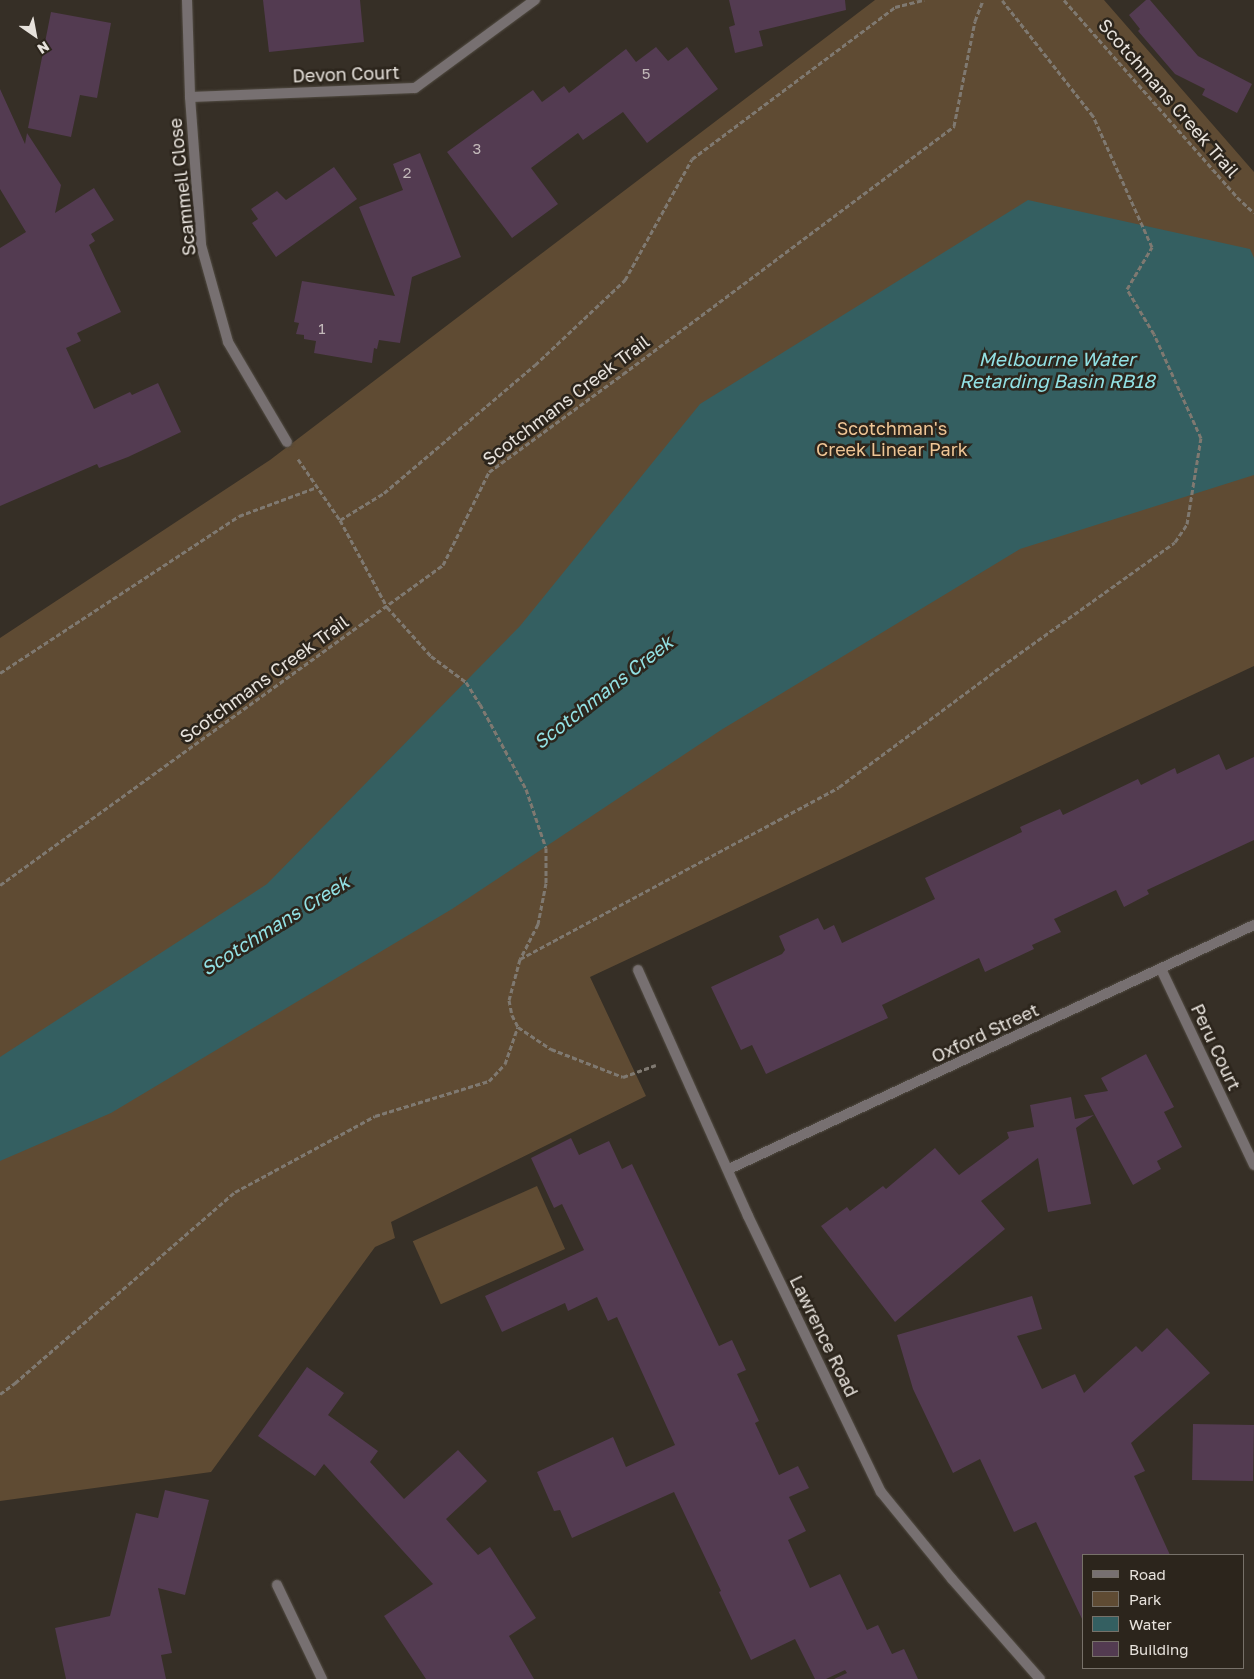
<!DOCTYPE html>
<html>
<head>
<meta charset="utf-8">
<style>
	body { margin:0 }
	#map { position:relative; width:1254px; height:1679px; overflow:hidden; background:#362f26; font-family:"Golos Text",sans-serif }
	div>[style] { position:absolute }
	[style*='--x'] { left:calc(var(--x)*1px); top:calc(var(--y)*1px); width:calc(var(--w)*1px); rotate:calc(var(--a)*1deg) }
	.green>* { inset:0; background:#5f4b33; transform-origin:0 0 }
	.water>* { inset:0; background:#345f61 }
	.building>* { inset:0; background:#533b51; transform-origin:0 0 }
	.path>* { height:3px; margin-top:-1.5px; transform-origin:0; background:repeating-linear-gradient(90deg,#7f7971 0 5px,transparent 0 7.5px) }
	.roads { filter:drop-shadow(0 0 1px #524c43) drop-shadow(0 0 1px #524c43) }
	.minor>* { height:10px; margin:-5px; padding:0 5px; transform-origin:5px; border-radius:5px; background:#777071 }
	span { translate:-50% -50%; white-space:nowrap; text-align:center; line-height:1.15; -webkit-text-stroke:5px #2c251c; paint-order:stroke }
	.number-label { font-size:15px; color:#c2b8b9 }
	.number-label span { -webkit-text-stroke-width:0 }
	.street-label { font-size:18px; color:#e7e2dc }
	.park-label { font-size:18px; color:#eec595 }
	.water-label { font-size:19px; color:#92e1e4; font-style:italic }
	.legend { position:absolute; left:1082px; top:1554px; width:162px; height:115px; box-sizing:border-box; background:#2c251c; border:1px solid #777169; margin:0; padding:6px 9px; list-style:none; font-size:15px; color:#e7e2dc }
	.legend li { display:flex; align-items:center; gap:10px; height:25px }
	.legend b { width:25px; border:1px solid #777169 }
	.north { position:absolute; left:10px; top:10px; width:50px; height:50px; -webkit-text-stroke:4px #2c251c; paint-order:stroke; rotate:147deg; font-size:14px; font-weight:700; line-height:20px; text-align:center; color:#e7e2dc }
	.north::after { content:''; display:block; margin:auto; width:18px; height:22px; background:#e7e2dc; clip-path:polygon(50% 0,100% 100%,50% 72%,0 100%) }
</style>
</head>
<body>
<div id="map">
	<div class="green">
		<div style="clip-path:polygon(875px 0,1104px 0,1254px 172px,1254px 666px,590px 977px,646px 1096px,391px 1222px,395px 1238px,375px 1247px,211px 1472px,0 1501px,0 638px,270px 460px)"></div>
		<div style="left:537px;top:1186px;width:69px;height:136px;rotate:66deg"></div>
	</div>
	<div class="water">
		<div style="clip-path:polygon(1028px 200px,1250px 249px,1254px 258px,1254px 475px,1020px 549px,721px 730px,452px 909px,111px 1113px,0 1161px,0 1057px,267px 884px,520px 626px,700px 404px)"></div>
	</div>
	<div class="building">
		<div style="clip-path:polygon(263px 0,360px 0,364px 42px,269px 52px)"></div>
		<div style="clip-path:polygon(729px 0,845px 0,846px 10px,759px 31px,763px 46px,735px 53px,729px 27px,735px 25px)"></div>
		<div style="clip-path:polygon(1146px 0,1150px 0,1198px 56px,1252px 84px,1237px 113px,1202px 95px,1205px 89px,1175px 74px,1138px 31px,1140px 29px,1129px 15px)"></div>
		<div style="clip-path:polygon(51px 12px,111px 23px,97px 98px,80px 95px,71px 137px,28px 128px)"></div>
		<div style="clip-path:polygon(656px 47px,668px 61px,687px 47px,718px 89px,647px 143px,623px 112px,583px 140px,578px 133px,531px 168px,558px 204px,512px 238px,447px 152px,533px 90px,542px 102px,564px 86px,569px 93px,626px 49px,636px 62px)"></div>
		<div style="clip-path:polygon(0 89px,25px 144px,27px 133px,61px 185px,55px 213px,94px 188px,114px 220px,91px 234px,95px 241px,89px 245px,121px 312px,77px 333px,81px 341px,66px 348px,94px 409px,130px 392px,132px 395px,158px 383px,181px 432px,128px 457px,99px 468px,97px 464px,0 506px,0 248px,26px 232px,0 189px)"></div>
		<div style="clip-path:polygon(420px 153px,461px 257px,412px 277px,400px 343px,379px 340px,377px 349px,374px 348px,372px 363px,314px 353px,316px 341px,304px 339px,304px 335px,296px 334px,299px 323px,294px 322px,302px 281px,395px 296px,359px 207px,403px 190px,393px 164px)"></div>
		<div style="clip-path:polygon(334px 167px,357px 199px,276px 257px,252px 223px,258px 219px,251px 209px,277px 191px,286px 200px)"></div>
		<div style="clip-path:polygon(1219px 754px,1226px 770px,1254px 757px,1254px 840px,1147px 890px,1149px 894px,1124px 907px,1116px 890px,1054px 919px,1061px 932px,1032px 945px,1034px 949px,985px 972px,979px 958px,882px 1005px,888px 1018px,766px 1074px,752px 1045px,741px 1050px,711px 987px,782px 954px,785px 950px,779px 936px,818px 918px,824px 930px,834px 925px,842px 943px,935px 899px,925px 878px,1022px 832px,1020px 827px,1060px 809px,1063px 815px,1138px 779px,1141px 785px,1175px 768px,1177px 774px)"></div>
		<div style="clip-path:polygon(1146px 1054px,1174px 1107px,1164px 1112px,1182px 1147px,1157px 1161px,1161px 1169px,1133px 1185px,1084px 1095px,1108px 1091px,1101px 1078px)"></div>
		<div style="clip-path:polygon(1071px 1097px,1075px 1119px,1094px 1115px,1076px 1128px,1091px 1204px,1048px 1212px,1038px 1158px,981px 1201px,1005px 1229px,895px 1322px,821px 1226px,847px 1207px,850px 1211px,883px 1186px,886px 1189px,935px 1148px,959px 1175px,1009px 1138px,1007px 1132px,1034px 1127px,1030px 1105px)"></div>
		<div style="clip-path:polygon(571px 1138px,579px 1155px,609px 1141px,622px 1169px,632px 1164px,719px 1346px,732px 1340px,746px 1370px,737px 1374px,759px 1421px,755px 1423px,779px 1475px,798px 1466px,809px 1488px,789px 1497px,806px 1531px,788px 1540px,810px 1588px,840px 1574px,867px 1630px,878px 1625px,892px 1654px,904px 1649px,918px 1679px,834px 1679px,847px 1673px,845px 1670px,826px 1679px,815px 1679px,795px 1639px,751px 1660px,719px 1592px,721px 1591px,674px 1492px,572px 1538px,560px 1510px,554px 1511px,537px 1472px,613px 1437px,626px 1467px,675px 1445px,617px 1317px,608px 1321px,597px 1297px,568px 1311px,565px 1303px,502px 1332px,485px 1296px,584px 1250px,562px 1204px,554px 1208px,531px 1158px)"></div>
		<div style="clip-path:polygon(1032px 1296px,1042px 1329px,1017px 1336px,1042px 1389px,1075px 1374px,1084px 1393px,1136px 1346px,1142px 1352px,1167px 1328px,1210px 1373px,1131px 1443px,1145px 1471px,1134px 1476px,1170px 1555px,1083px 1555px,1083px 1621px,1036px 1522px,1014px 1532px,980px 1459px,953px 1473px,913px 1389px,897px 1335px)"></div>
		<div style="clip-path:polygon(307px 1367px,344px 1393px,328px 1415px,378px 1451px,370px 1462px,404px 1499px,458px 1450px,487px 1481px,446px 1519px,478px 1555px,490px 1547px,536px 1618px,509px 1636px,534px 1679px,426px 1679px,384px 1616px,433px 1584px,324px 1464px,315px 1476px,258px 1436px)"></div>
		<div style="left:1193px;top:1424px;width:61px;height:56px;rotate:1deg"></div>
		<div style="clip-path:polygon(165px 1490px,209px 1500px,185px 1595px,158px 1588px,172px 1653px,161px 1655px,166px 1679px,66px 1679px,55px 1628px,110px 1616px,136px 1513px,158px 1518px)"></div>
	</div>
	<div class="path">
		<div style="--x:1064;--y:0;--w:262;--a:48.7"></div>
		<div style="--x:1237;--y:197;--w:23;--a:43"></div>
		<div style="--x:298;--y:459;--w:74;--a:55.5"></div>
		<div style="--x:340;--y:520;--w:99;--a:61.6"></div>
		<div style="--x:387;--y:607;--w:66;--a:48.1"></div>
		<div style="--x:431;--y:656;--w:44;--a:36.6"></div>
		<div style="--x:466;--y:682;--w:26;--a:58"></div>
		<div style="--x:480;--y:704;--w:97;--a:61.6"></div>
		<div style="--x:526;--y:789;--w:62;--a:71.3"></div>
		<div style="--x:546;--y:848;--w:35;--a:90"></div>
		<div style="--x:546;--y:883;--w:42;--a:101"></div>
		<div style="--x:538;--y:924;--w:39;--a:117"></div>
		<div style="--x:520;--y:959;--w:42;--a:105"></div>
		<div style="--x:509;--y:1000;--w:15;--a:79"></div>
		<div style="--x:512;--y:1015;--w:13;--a:63"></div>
		<div style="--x:518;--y:1027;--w:40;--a:34"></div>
		<div style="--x:551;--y:1049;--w:77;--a:21.3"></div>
		<div style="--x:623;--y:1077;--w:35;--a:-20"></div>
		<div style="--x:340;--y:520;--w:52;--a:-31.5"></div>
		<div style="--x:384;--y:493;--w:198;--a:-40.3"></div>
		<div style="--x:535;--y:365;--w:124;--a:-43.4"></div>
		<div style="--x:625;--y:280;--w:138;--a:-61"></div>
		<div style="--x:692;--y:159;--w:254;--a:-36.8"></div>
		<div style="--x:895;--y:7;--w:30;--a:-14"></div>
		<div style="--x:0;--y:673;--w:286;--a:-33.3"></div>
		<div style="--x:239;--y:516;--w:83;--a:-20.4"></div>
		<div style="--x:0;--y:885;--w:546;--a:-35.84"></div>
		<div style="--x:443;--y:565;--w:104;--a:-63.7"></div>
		<div style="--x:489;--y:472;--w:166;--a:-36.2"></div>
		<div style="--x:623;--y:374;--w:414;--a:-36.8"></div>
		<div style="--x:954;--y:126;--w:107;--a:-78.7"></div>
		<div style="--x:975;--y:21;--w:22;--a:-69"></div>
		<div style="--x:520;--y:959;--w:362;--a:-28.3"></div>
		<div style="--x:839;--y:787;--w:194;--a:-36.6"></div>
		<div style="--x:995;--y:671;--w:221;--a:-35.6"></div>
		<div style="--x:1175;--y:542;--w:22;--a:-56"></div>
		<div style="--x:1187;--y:524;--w:87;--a:-80.8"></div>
		<div style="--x:1201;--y:438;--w:114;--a:-114.3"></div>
		<div style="--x:1154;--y:334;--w:52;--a:-121"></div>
		<div style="--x:1127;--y:289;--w:49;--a:-59.2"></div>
		<div style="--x:1152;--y:247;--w:144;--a:-114.2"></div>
		<div style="--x:1093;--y:116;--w:147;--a:-128.1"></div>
		<div style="--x:0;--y:1394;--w:19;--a:-36"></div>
		<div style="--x:15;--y:1383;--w:291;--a:-41"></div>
		<div style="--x:235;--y:1192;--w:159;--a:-28.5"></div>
		<div style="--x:375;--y:1116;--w:119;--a:-17.1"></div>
		<div style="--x:489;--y:1081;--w:23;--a:-47"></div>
		<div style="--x:505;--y:1064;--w:39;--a:-71"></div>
	</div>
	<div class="roads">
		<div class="minor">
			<div style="--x:187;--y:0;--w:97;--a:88.2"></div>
			<div style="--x:190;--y:97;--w:148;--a:85.7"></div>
			<div style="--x:201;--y:245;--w:101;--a:74.4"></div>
			<div style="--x:228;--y:342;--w:116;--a:59.5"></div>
			<div style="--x:190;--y:97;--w:225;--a:-2.3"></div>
			<div style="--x:415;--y:88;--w:149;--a:-36.3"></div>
			<div style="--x:1161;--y:969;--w:217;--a:64.6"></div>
			<div style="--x:638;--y:970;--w:269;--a:65.9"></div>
			<div style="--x:748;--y:1216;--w:306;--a:64.3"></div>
			<div style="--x:881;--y:1492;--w:112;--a:50.8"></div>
			<div style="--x:952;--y:1579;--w:133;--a:48.7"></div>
			<div style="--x:729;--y:1169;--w:579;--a:-24.93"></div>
			<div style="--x:277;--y:1585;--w:104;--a:64.4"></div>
		</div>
	</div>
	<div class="number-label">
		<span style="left:646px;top:74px">5</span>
		<span style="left:477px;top:149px">3</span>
		<span style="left:407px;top:173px">2</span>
		<span style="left:322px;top:329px">1</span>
	</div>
	<div class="street-label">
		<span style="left:346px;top:74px;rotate:-2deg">Devon Court</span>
		<span style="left:1169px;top:98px;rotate:49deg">Scotchmans Creek Trail</span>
		<span style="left:182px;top:187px;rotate:-96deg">Scammell Close</span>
		<span style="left:566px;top:400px;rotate:-37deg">Scotchmans Creek Trail</span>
		<span style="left:264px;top:679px;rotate:-36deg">Scotchmans Creek Trail</span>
		<span style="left:985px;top:1033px;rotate:-25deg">Oxford Street</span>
		<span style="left:1216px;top:1047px;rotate:65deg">Peru Court</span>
		<span style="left:824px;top:1336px;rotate:64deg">Lawrence Road</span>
	</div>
	<div class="park-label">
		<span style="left:892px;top:439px">Scotchman's<br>Creek Linear Park</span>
	</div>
	<div class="water-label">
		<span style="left:1057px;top:370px">Melbourne Water<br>Retarding Basin RB18</span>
		<span style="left:603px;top:692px;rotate:-38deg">Scotchmans Creek</span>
		<span style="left:275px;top:925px;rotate:-32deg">Scotchmans Creek</span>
	</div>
	<ul class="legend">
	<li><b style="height:6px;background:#777071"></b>Road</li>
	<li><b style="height:14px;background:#5f4b33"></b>Park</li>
	<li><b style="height:14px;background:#345f61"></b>Water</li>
	<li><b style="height:14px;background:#533b51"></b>Building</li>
	</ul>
	<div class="north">N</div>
</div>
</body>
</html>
